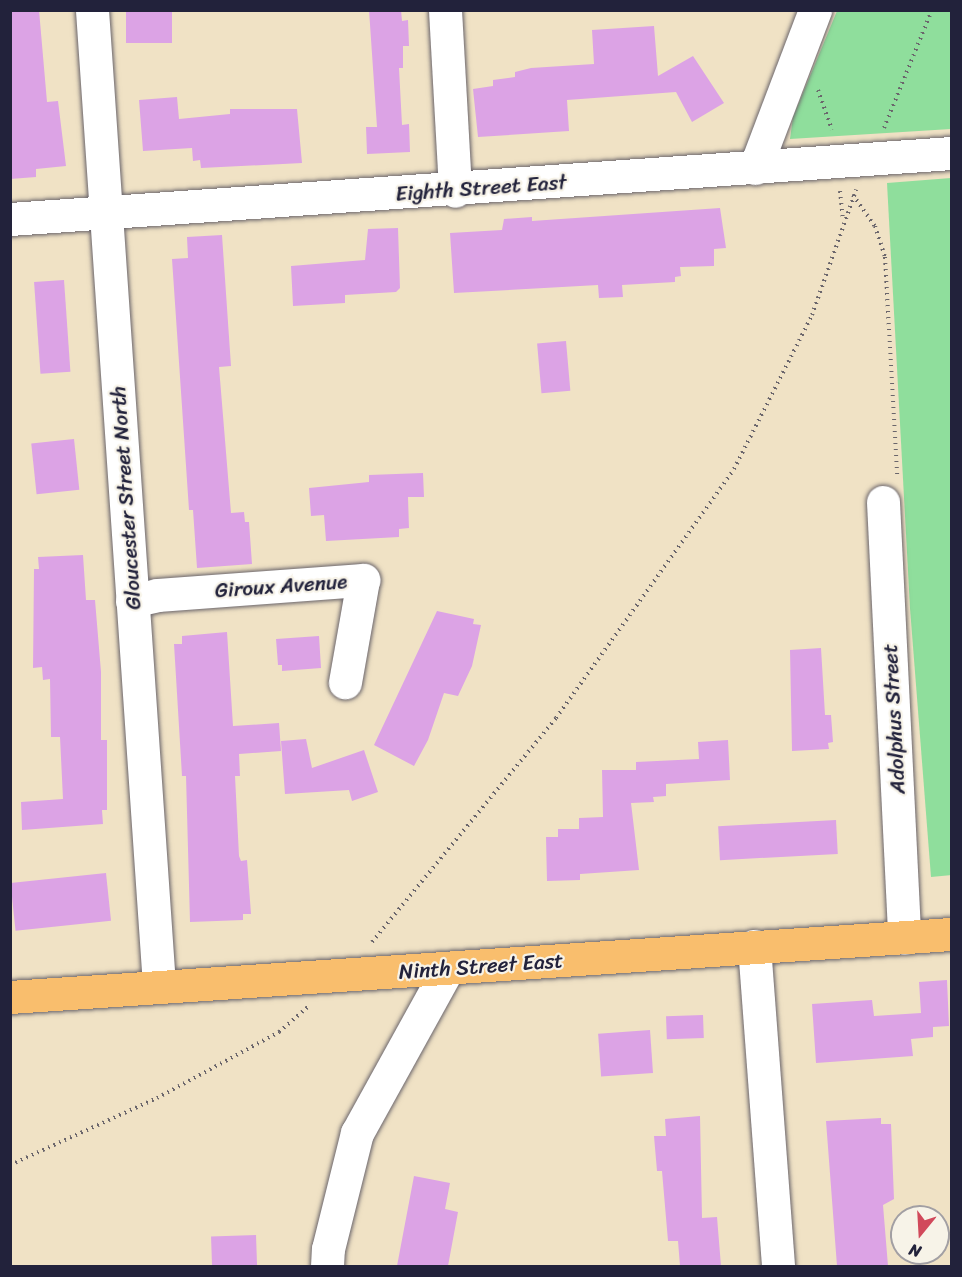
<!DOCTYPE html>
<html>
<head>
<meta charset="utf-8">
<style>
	body { margin:0 }
	#map { position:relative; width:962px; height:1277px; overflow:hidden; background:#f0e2c5; font-family:Sriracha,sans-serif }
	div>[style] { position:absolute }
	[style*='--x'] { left:calc(var(--x)*1px); top:calc(var(--y)*1px); width:calc(var(--w)*1px); rotate:calc(var(--a)*1deg) }
	.green>* { inset:0; background:#8fde9c }
	.building>* { inset:0; background:#dca3e5; transform-origin:0 0 }
	.path>* { height:4px; margin-top:-2px; transform-origin:0; background:repeating-linear-gradient(90deg,#6a656b 0 1.5px,transparent 0 6px) }
	.roads { filter:drop-shadow(0 0 2px #6a656b) drop-shadow(0 0 2px #6a656b) }
	.minor>* { height:33px; margin:-16.5px; padding:0 16.5px; transform-origin:16.5px; border-radius:16.5px; background:#fff }
	.major>* { height:33px; margin:-16.5px; padding:0 16.5px; transform-origin:16.5px; border-radius:16.5px; background:#f9be6d }
	span { translate:-50% -50%; white-space:nowrap; text-align:center; line-height:1.15; -webkit-text-stroke:4.5px #f7f3e8; paint-order:stroke }
	.street-label { font-size:21px; color:#22223b }
	.frame { position:absolute; inset:0; border:12px solid #22223b; pointer-events:none }
	.north { position:absolute; left:890px; top:1205px; width:60px; height:60px; box-sizing:border-box; background:#f7f3e8; border:2px solid #a29fa3; border-radius:50%; rotate:198deg; font-size:16px; font-weight:700; line-height:24px; text-align:center; color:#22223b }
	.north::after { content:''; display:block; margin:auto; width:21px; height:27px; background:#d1495b; clip-path:polygon(50% 0,100% 100%,50% 72%,0 100%) }
</style>
</head>
<body>
<div id="map">
	<div class="green">
		<div style="clip-path:polygon(837px 11px,951px 11px,951px 129px,790px 139px,793px 117px)"></div>
		<div style="clip-path:polygon(951px 178px,952px 875px,931px 877px,910px 608px,887px 183px)"></div>
	</div>
	<div class="building">
		<div style="clip-path:polygon(10px 10px,39px 10px,47px 102px,58px 101px,66px 166px,36px 169px,36px 177px,10px 179px)"></div>
		<div style="left:126px;top:10px;width:46px;height:33px"></div>
		<div style="clip-path:polygon(369px 10px,401px 10px,402px 21px,408px 20px,409px 46px,403px 46px,403px 68px,399px 68px,402px 125px,409px 124px,410px 152px,367px 154px,366px 127px,377px 127px)"></div>
		<div style="clip-path:polygon(654px 26px,658px 76px,693px 56px,724px 103px,692px 122px,676px 92px,567px 100px,569px 131px,478px 137px,473px 89px,493px 86px,493px 80px,515px 77px,515px 72px,531px 68px,594px 64px,592px 30px)"></div>
		<div style="clip-path:polygon(177px 97px,179px 119px,230px 114px,230px 109px,297px 109px,302px 163px,201px 168px,200px 160px,193px 161px,192px 148px,143px 151px,139px 100px)"></div>
		<div style="clip-path:polygon(720px 208px,726px 248px,714px 249px,714px 266px,680px 267px,681px 276px,675px 277px,675px 282px,622px 285px,623px 297px,599px 298px,598px 285px,454px 293px,450px 233px,502px 230px,504px 219px,532px 217px,532px 221px)"></div>
		<div style="clip-path:polygon(398px 228px,400px 288px,396px 292px,345px 295px,345px 303px,293px 306px,291px 266px,365px 260px,368px 229px)"></div>
		<div style="clip-path:polygon(222px 235px,231px 366px,219px 367px,231px 513px,244px 512px,245px 522px,249px 522px,252px 564px,197px 568px,193px 510px,189px 510px,172px 259px,188px 258px,187px 237px)"></div>
		<div style="left:64px;top:280px;width:92px;height:30px;rotate:86deg"></div>
		<div style="left:566px;top:341px;width:50px;height:29px;rotate:85deg"></div>
		<div style="left:74px;top:439px;width:51px;height:43px;rotate:84deg"></div>
		<div style="clip-path:polygon(423px 473px,424px 497px,408px 497px,409px 528px,399px 529px,399px 537px,326px 541px,324px 515px,311px 516px,309px 488px,369px 482px,369px 475px)"></div>
		<div style="clip-path:polygon(83px 555px,86px 600px,95px 600px,101px 672px,101px 740px,107px 740px,107px 810px,102px 810px,103px 824px,22px 830px,21px 802px,63px 799px,60px 737px,51px 737px,50px 679px,43px 680px,42px 667px,33px 668px,34px 569px,39px 569px,38px 557px)"></div>
		<div style="clip-path:polygon(437px 611px,474px 619px,473px 624px,481px 625px,472px 666px,458px 696px,444px 693px,428px 740px,414px 766px,374px 745px)"></div>
		<div style="clip-path:polygon(227px 632px,233px 726px,279px 723px,281px 751px,239px 754px,240px 776px,235px 776px,239px 856px,241px 861px,247px 860px,251px 914px,243px 914px,243px 920px,190px 922px,186px 776px,182px 776px,174px 644px,182px 644px,182px 636px)"></div>
		<div style="clip-path:polygon(319px 636px,321px 668px,282px 671px,282px 665px,278px 665px,276px 639px)"></div>
		<div style="clip-path:polygon(821px 648px,825px 715px,831px 715px,833px 742px,828px 743px,829px 749px,792px 751px,790px 650px)"></div>
		<div style="clip-path:polygon(306px 739px,312px 768px,364px 750px,378px 792px,352px 801px,349px 790px,285px 794px,281px 741px)"></div>
		<div style="clip-path:polygon(728px 740px,730px 780px,666px 784px,666px 796px,653px 797px,654px 802px,631px 803px,639px 870px,580px 874px,580px 880px,547px 881px,546px 837px,558px 837px,558px 829px,579px 829px,579px 818px,603px 817px,602px 770px,636px 770px,636px 762px,699px 759px,698px 742px)"></div>
		<div style="left:836px;top:820px;width:34px;height:118px;rotate:87deg"></div>
		<div style="left:106px;top:873px;width:48px;height:96px;rotate:84deg"></div>
		<div style="clip-path:polygon(947px 980px,949px 1026px,933px 1027px,933px 1037px,911px 1039px,913px 1056px,816px 1063px,812px 1004px,872px 1000px,874px 1016px,921px 1013px,919px 982px)"></div>
		<div style="left:703px;top:1015px;width:23px;height:37px;rotate:88deg"></div>
		<div style="left:650px;top:1030px;width:43px;height:52px;rotate:86deg"></div>
		<div style="clip-path:polygon(700px 1116px,702px 1218px,717px 1217px,721px 1266px,680px 1266px,678px 1241px,668px 1241px,662px 1171px,657px 1171px,654px 1136px,666px 1136px,665px 1119px)"></div>
		<div style="clip-path:polygon(881px 1118px,881px 1124px,891px 1124px,894px 1199px,883px 1205px,888px 1266px,837px 1266px,826px 1121px)"></div>
		<div style="clip-path:polygon(414px 1176px,450px 1183px,445px 1209px,458px 1212px,448px 1266px,397px 1266px)"></div>
		<div style="left:256px;top:1235px;width:31px;height:45px;rotate:88deg"></div>
	</div>
	<div class="path">
		<div style="--x:818;--y:90;--w:42;--a:70.7"></div>
		<div style="--x:884;--y:128;--w:127;--a:-67.9"></div>
		<div style="--x:840;--y:191;--w:29;--a:84"></div>
		<div style="--x:853;--y:195;--w:38;--a:55"></div>
		<div style="--x:875;--y:226;--w:33;--a:72"></div>
		<div style="--x:885;--y:257;--w:218;--a:86.8"></div>
		<div style="--x:372;--y:942;--w:290;--a:-50.6"></div>
		<div style="--x:556;--y:718;--w:306;--a:-54.4"></div>
		<div style="--x:734;--y:469;--w:173;--a:-63.1"></div>
		<div style="--x:812;--y:315;--w:133;--a:-70.6"></div>
		<div style="--x:10;--y:1165;--w:162;--a:-24.5"></div>
		<div style="--x:157;--y:1098;--w:139;--a:-28.4"></div>
		<div style="--x:279;--y:1032;--w:38;--a:-41"></div>
	</div>
	<div class="roads">
		<div class="minor">
			<div style="--x:92;--y:10;--w:978;--a:86.07"></div>
			<div style="--x:445;--y:10;--w:181;--a:86.8"></div>
			<div style="--x:755;--y:168;--w:169;--a:-69.2"></div>
			<div style="--x:10;--y:219;--w:944;--a:-4.01"></div>
			<div style="--x:883;--y:502;--w:436;--a:87.2"></div>
			<div style="--x:132;--y:601;--w:26;--a:-13"></div>
			<div style="--x:157;--y:595;--w:207;--a:-4.2"></div>
			<div style="--x:363;--y:580;--w:104;--a:100"></div>
			<div style="--x:754;--y:946;--w:321;--a:85.7"></div>
			<div style="--x:327;--y:1266;--w:17;--a:-87"></div>
			<div style="--x:328;--y:1249;--w:120;--a:-76"></div>
			<div style="--x:357;--y:1133;--w:188;--a:-61.1"></div>
		</div>
		<div class="major">
			<div style="--x:10;--y:997;--w:944;--a:-3.83"></div>
		</div>
	</div>
	<div class="street-label">
		<span style="left:481px;top:188px;rotate:-4deg">Eighth Street East</span>
		<span style="left:126px;top:498px;rotate:-94deg">Gloucester Street North</span>
		<span style="left:281px;top:586px;rotate:-4deg">Giroux Avenue</span>
		<span style="left:894px;top:719px;rotate:-93deg">Adolphus Street</span>
		<span style="left:481px;top:966px;rotate:-4deg">Ninth Street East</span>
	</div>
	<div class="frame"></div>
	<div class="north">N</div>
</div>
</body>
</html>
